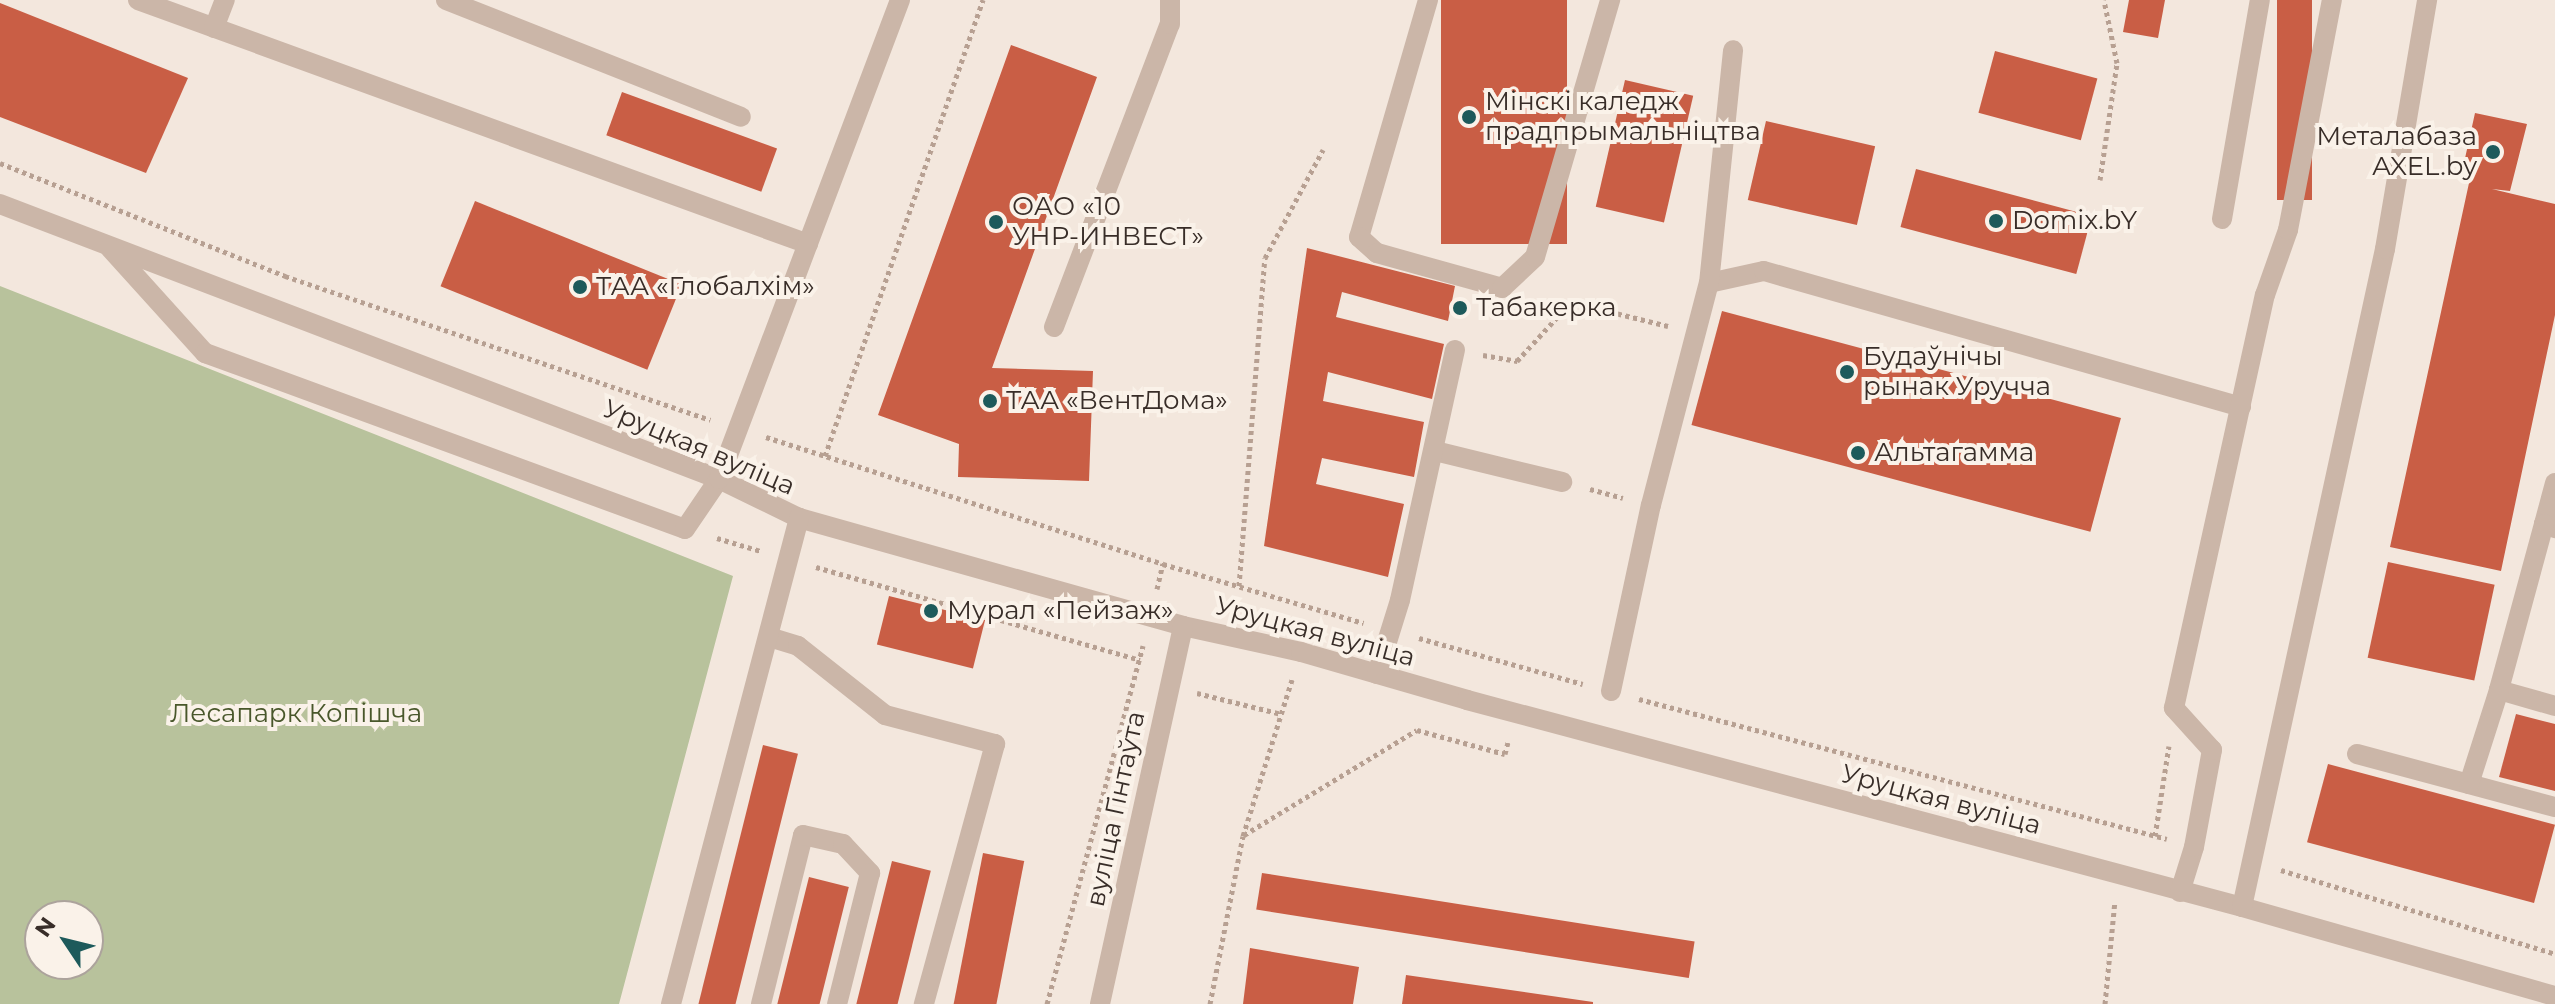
<!DOCTYPE html>
<html>
<head>
<meta charset="utf-8">
<style>
	body { margin:0 }
	#map { position:relative; width:2555px; height:1004px; overflow:hidden; background:#f3e7dd; font-family:Montserrat,sans-serif }
	div>[style] { position:absolute }
	[style*='--x'] { left:calc(var(--x)*1px); top:calc(var(--y)*1px); width:calc(var(--w)*1px); rotate:calc(var(--a)*1deg) }
	.green>* { inset:0; background:#b8c29c }
	.building>* { inset:0; background:#c95e45; transform-origin:0 0 }
	.path>* { height:5px; margin-top:-2.5px; transform-origin:0; background:repeating-linear-gradient(90deg,#b7a092 0 4px,transparent 0 8px) }
	.minor>* { height:20px; margin:-10px; padding:0 10px; transform-origin:10px; border-radius:10px; background:#cbb6a8 }
	.dots>* { width:22px; height:22px; translate:-50% -50%; box-sizing:border-box; border:4px solid #faf2e9; border-radius:50% }
	span { translate:-50% -50%; white-space:nowrap; text-align:center; line-height:1.15; -webkit-text-stroke:8px #faf2e9; paint-order:stroke }
	.poi-label { font-size:26px; color:#382d28 }
	.left { translate:0 -50%; text-align:left }
	.right { translate:-100% -50%; text-align:right }
	.street-label { font-size:26px; color:#382d28 }
	.park-label { font-size:26px; color:#49572b }
	.north { position:absolute; left:24px; top:900px; width:80px; height:80px; box-sizing:border-box; background:#faf2e9; border:2px solid #aca39c; border-radius:50%; rotate:305deg; font-size:22px; font-weight:700; line-height:32px; text-align:center; color:#382d28 }
	.north::after { content:''; display:block; margin:auto; width:28px; height:36px; background:#1d5a5b; clip-path:polygon(50% 0,100% 100%,50% 72%,0 100%) }
</style>
</head>
<body>
<div id="map">
	<div class="green">
		<div style="clip-path:polygon(evenodd,0 286px,733px 576px,619px 1004px,0 1004px,0 286px,40px 916px,88px 916px,88px 964px,40px 964px,40px 916px)"></div>
	</div>
	<div class="building">
		<div style="left:1441px;top:0;width:126px;height:244px"></div>
		<div style="clip-path:polygon(2129px 0,2165px 0,2158px 38px,2123px 32px)"></div>
		<div style="left:2277px;top:0;width:35px;height:200px"></div>
		<div style="clip-path:polygon(0 3px,188px 78px,146px 173px,0 117px)"></div>
		<div style="clip-path:polygon(1011px 45px,1097px 77px,992px 368px,1093px 371px,1089px 481px,958px 477px,959px 444px,878px 415px)"></div>
		<div style="left:1995px;top:51px;width:106px;height:64px;rotate:15deg"></div>
		<div style="left:1625px;top:80px;width:70px;height:130px;rotate:13deg"></div>
		<div style="left:622px;top:92px;width:165px;height:46px;rotate:20deg"></div>
		<div style="clip-path:polygon(2475px 113px,2527px 124px,2510px 191px,2492px 189px,2555px 204px,2555px 315px,2501px 571px,2390px 547px,2469px 183px,2460px 181px)"></div>
		<div style="left:1766px;top:121px;width:112px;height:81px;rotate:13deg"></div>
		<div style="left:1916px;top:169px;width:182px;height:60px;rotate:15deg"></div>
		<div style="left:475px;top:201px;width:223px;height:92px;rotate:22deg"></div>
		<div style="clip-path:polygon(1307px 248px,1455px 286px,1448px 321px,1342px 292px,1336px 317px,1444px 344px,1432px 399px,1328px 372px,1323px 401px,1424px 422px,1414px 477px,1322px 458px,1316px 484px,1404px 504px,1388px 577px,1264px 546px)"></div>
		<div style="left:1722px;top:311px;width:413px;height:118px;rotate:15deg"></div>
		<div style="left:2388px;top:562px;width:109px;height:98px;rotate:12deg"></div>
		<div style="left:889px;top:596px;width:99px;height:50px;rotate:14deg"></div>
		<div style="clip-path:polygon(2516px 714px,2555px 724px,2555px 791px,2499px 777px)"></div>
		<div style="left:763px;top:745px;width:36px;height:268px;rotate:14deg"></div>
		<div style="left:2328px;top:764px;width:235px;height:81px;rotate:15deg"></div>
		<div style="left:983px;top:853px;width:42px;height:156px;rotate:11deg"></div>
		<div style="left:892px;top:861px;width:40px;height:148px;rotate:14deg"></div>
		<div style="left:1262px;top:873px;width:438px;height:37px;rotate:9deg"></div>
		<div style="left:809px;top:877px;width:41px;height:131px;rotate:14deg"></div>
		<div style="clip-path:polygon(1250px 948px,1359px 967px,1353px 1004px,1243px 1004px)"></div>
		<div style="clip-path:polygon(1406px 975px,1593px 1002px,1593px 1004px,1402px 1004px)"></div>
	</div>
	<div class="path">
		<div style="--x:0;--y:163;--w:307;--a:21.6"></div>
		<div style="--x:285;--y:276;--w:449;--a:18.7"></div>
		<div style="--x:2100;--y:180;--w:118;--a:-81.7"></div>
		<div style="--x:2117;--y:63;--w:64;--a:-101.7"></div>
		<div style="--x:1483;--y:355;--w:35;--a:10"></div>
		<div style="--x:1517;--y:361;--w:80;--a:-47.5"></div>
		<div style="--x:1571;--y:302;--w:100;--a:13.9"></div>
		<div style="--x:766;--y:437;--w:417;--a:17.7"></div>
		<div style="--x:1163;--y:564;--w:209;--a:16.4"></div>
		<div style="--x:825;--y:456;--w:483;--a:-70.9"></div>
		<div style="--x:1590;--y:489;--w:34;--a:15"></div>
		<div style="--x:717;--y:538;--w:46;--a:16.5"></div>
		<div style="--x:816;--y:567;--w:337;--a:16"></div>
		<div style="--x:1239;--y:586;--w:329;--a:-85.5"></div>
		<div style="--x:1265;--y:258;--w:123;--a:-61.8"></div>
		<div style="--x:1157;--y:589;--w:26;--a:-77"></div>
		<div style="--x:1419;--y:638;--w:170;--a:15.7"></div>
		<div style="--x:1197;--y:693;--w:87;--a:14"></div>
		<div style="--x:1639;--y:699;--w:546;--a:14.85"></div>
		<div style="--x:1244;--y:835;--w:202;--a:-31.3"></div>
		<div style="--x:1417;--y:730;--w:91;--a:15.3"></div>
		<div style="--x:1505;--y:754;--w:12;--a:-76"></div>
		<div style="--x:2155;--y:836;--w:91;--a:-81.2"></div>
		<div style="--x:2281;--y:870;--w:287;--a:17"></div>
		<div style="--x:1047;--y:1004;--w:371;--a:-75"></div>
		<div style="--x:1210;--y:1004;--w:171;--a:-78.9"></div>
		<div style="--x:1243;--y:836;--w:164;--a:-72.6"></div>
		<div style="--x:2105;--y:1004;--w:103;--a:-84.5"></div>
	</div>
	<div class="minor">
		<div style="--x:138;--y:0;--w:713;--a:20.01"></div>
		<div style="--x:446;--y:0;--w:317;--a:21.6"></div>
		<div style="--x:1428;--y:0;--w:247;--a:106.2"></div>
		<div style="--x:1359;--y:237;--w:24;--a:42"></div>
		<div style="--x:1377;--y:253;--w:130;--a:15.6"></div>
		<div style="--x:1502;--y:288;--w:45;--a:-43.2"></div>
		<div style="--x:1535;--y:257;--w:268;--a:-73.7"></div>
		<div style="--x:214;--y:28;--w:30;--a:-69"></div>
		<div style="--x:0;--y:204;--w:770;--a:20.93"></div>
		<div style="--x:719;--y:479;--w:89;--a:26"></div>
		<div style="--x:799;--y:518;--w:399;--a:15.7"></div>
		<div style="--x:1183;--y:626;--w:121;--a:12.4"></div>
		<div style="--x:1301;--y:652;--w:173;--a:16.1"></div>
		<div style="--x:1467;--y:700;--w:802;--a:14.95"></div>
		<div style="--x:2242;--y:907;--w:325;--a:15.9"></div>
		<div style="--x:2222;--y:219;--w:222;--a:-80.2"></div>
		<div style="--x:110;--y:248;--w:142;--a:47.9"></div>
		<div style="--x:205;--y:353;--w:511;--a:20.14"></div>
		<div style="--x:685;--y:529;--w:60;--a:-55.8"></div>
		<div style="--x:719;--y:479;--w:512;--a:-69.3"></div>
		<div style="--x:1709;--y:283;--w:56;--a:-12.3"></div>
		<div style="--x:1764;--y:271;--w:496;--a:15.9"></div>
		<div style="--x:1054;--y:327;--w:324;--a:-69.1"></div>
		<div style="--x:1170;--y:24;--w:24;--a:-90"></div>
		<div style="--x:1435;--y:451;--w:131;--a:13.7"></div>
		<div style="--x:2555;--y:483;--w:42;--a:105"></div>
		<div style="--x:2544;--y:524;--w:12;--a:20"></div>
		<div style="--x:2544;--y:524;--w:172;--a:105.2"></div>
		<div style="--x:2499;--y:690;--w:58;--a:15.9"></div>
		<div style="--x:769;--y:637;--w:30;--a:17"></div>
		<div style="--x:798;--y:646;--w:111;--a:38.4"></div>
		<div style="--x:885;--y:715;--w:114;--a:14.8"></div>
		<div style="--x:995;--y:744;--w:270;--a:105.3"></div>
		<div style="--x:1377;--y:674;--w:77;--a:-72.7"></div>
		<div style="--x:1400;--y:600;--w:256;--a:-77.6"></div>
		<div style="--x:1611;--y:691;--w:190;--a:-77.9"></div>
		<div style="--x:1651;--y:505;--w:229;--a:-75.4"></div>
		<div style="--x:1709;--y:283;--w:234;--a:-84.1"></div>
		<div style="--x:2357;--y:754;--w:205;--a:15"></div>
		<div style="--x:2469;--y:784;--w:99;--a:-72.3"></div>
		<div style="--x:2180;--y:892;--w:47;--a:-72.7"></div>
		<div style="--x:2194;--y:847;--w:99;--a:-79.5"></div>
		<div style="--x:2212;--y:750;--w:57;--a:-132.1"></div>
		<div style="--x:2174;--y:708;--w:423;--a:-77.6"></div>
		<div style="--x:2265;--y:295;--w:69;--a:-70.5"></div>
		<div style="--x:2288;--y:230;--w:234;--a:-79.2"></div>
		<div style="--x:2242;--y:907;--w:673;--a:-77.74"></div>
		<div style="--x:2385;--y:249;--w:253;--a:-80.4"></div>
		<div style="--x:671;--y:1004;--w:503;--a:-75.24"></div>
		<div style="--x:761;--y:1004;--w:174;--a:-76"></div>
		<div style="--x:803;--y:835;--w:41;--a:12.7"></div>
		<div style="--x:843;--y:844;--w:40;--a:47"></div>
		<div style="--x:870;--y:873;--w:135;--a:104.1"></div>
		<div style="--x:1100;--y:1004;--w:387;--a:-77.6"></div>
	</div>
	<div class="dots">
		<div style="left:1469px;top:117px;background:#1d5a5b"></div>
		<div style="left:2493px;top:152px;background:#1d5a5b"></div>
		<div style="left:1996px;top:221px;background:#1d5a5b"></div>
		<div style="left:996px;top:222px;background:#1d5a5b"></div>
		<div style="left:580px;top:287px;background:#1d5a5b"></div>
		<div style="left:1460px;top:308px;background:#1d5a5b"></div>
		<div style="left:1847px;top:372px;background:#1d5a5b"></div>
		<div style="left:990px;top:401px;background:#1d5a5b"></div>
		<div style="left:1858px;top:453px;background:#1d5a5b"></div>
		<div style="left:931px;top:611px;background:#1d5a5b"></div>
	</div>
	<div class="poi-label">
		<span class="left" style="left:1485px;top:117px">Мінскі каледж<br>прадпрымальніцтва</span>
		<span class="right" style="left:2477px;top:152px">Металабаза<br>AXEL.by</span>
		<span class="left" style="left:1012px;top:222px">ОАО «10<br>УНР-ИНВЕСТ»</span>
		<span class="left" style="left:2012px;top:221px">Domix.bY</span>
		<span class="left" style="left:596px;top:287px">ТАА «Глобалхім»</span>
		<span class="left" style="left:1476px;top:308px">Табакерка</span>
		<span class="left" style="left:1863px;top:372px">Будаўнічы<br>рынак Уручча</span>
		<span class="left" style="left:1006px;top:401px">ТАА «ВентДома»</span>
		<span class="left" style="left:1874px;top:453px">Альтагамма</span>
		<span class="left" style="left:947px;top:611px">Мурал «Пейзаж»</span>
	</div>
	<div class="street-label">
		<span style="left:699px;top:448px;rotate:23deg">Уруцкая вуліца</span>
		<span style="left:1315px;top:632px;rotate:15deg">Уруцкая вуліца</span>
		<span style="left:1941px;top:800px;rotate:15deg">Уруцкая вуліца</span>
		<span style="left:1116px;top:809px;rotate:-78deg">вуліца Гінтаўта</span>
	</div>
	<div class="park-label">
		<span style="left:296px;top:714px">Лесапарк Копішча</span>
	</div>
	<div class="north">N</div>
</div>
</body>
</html>
